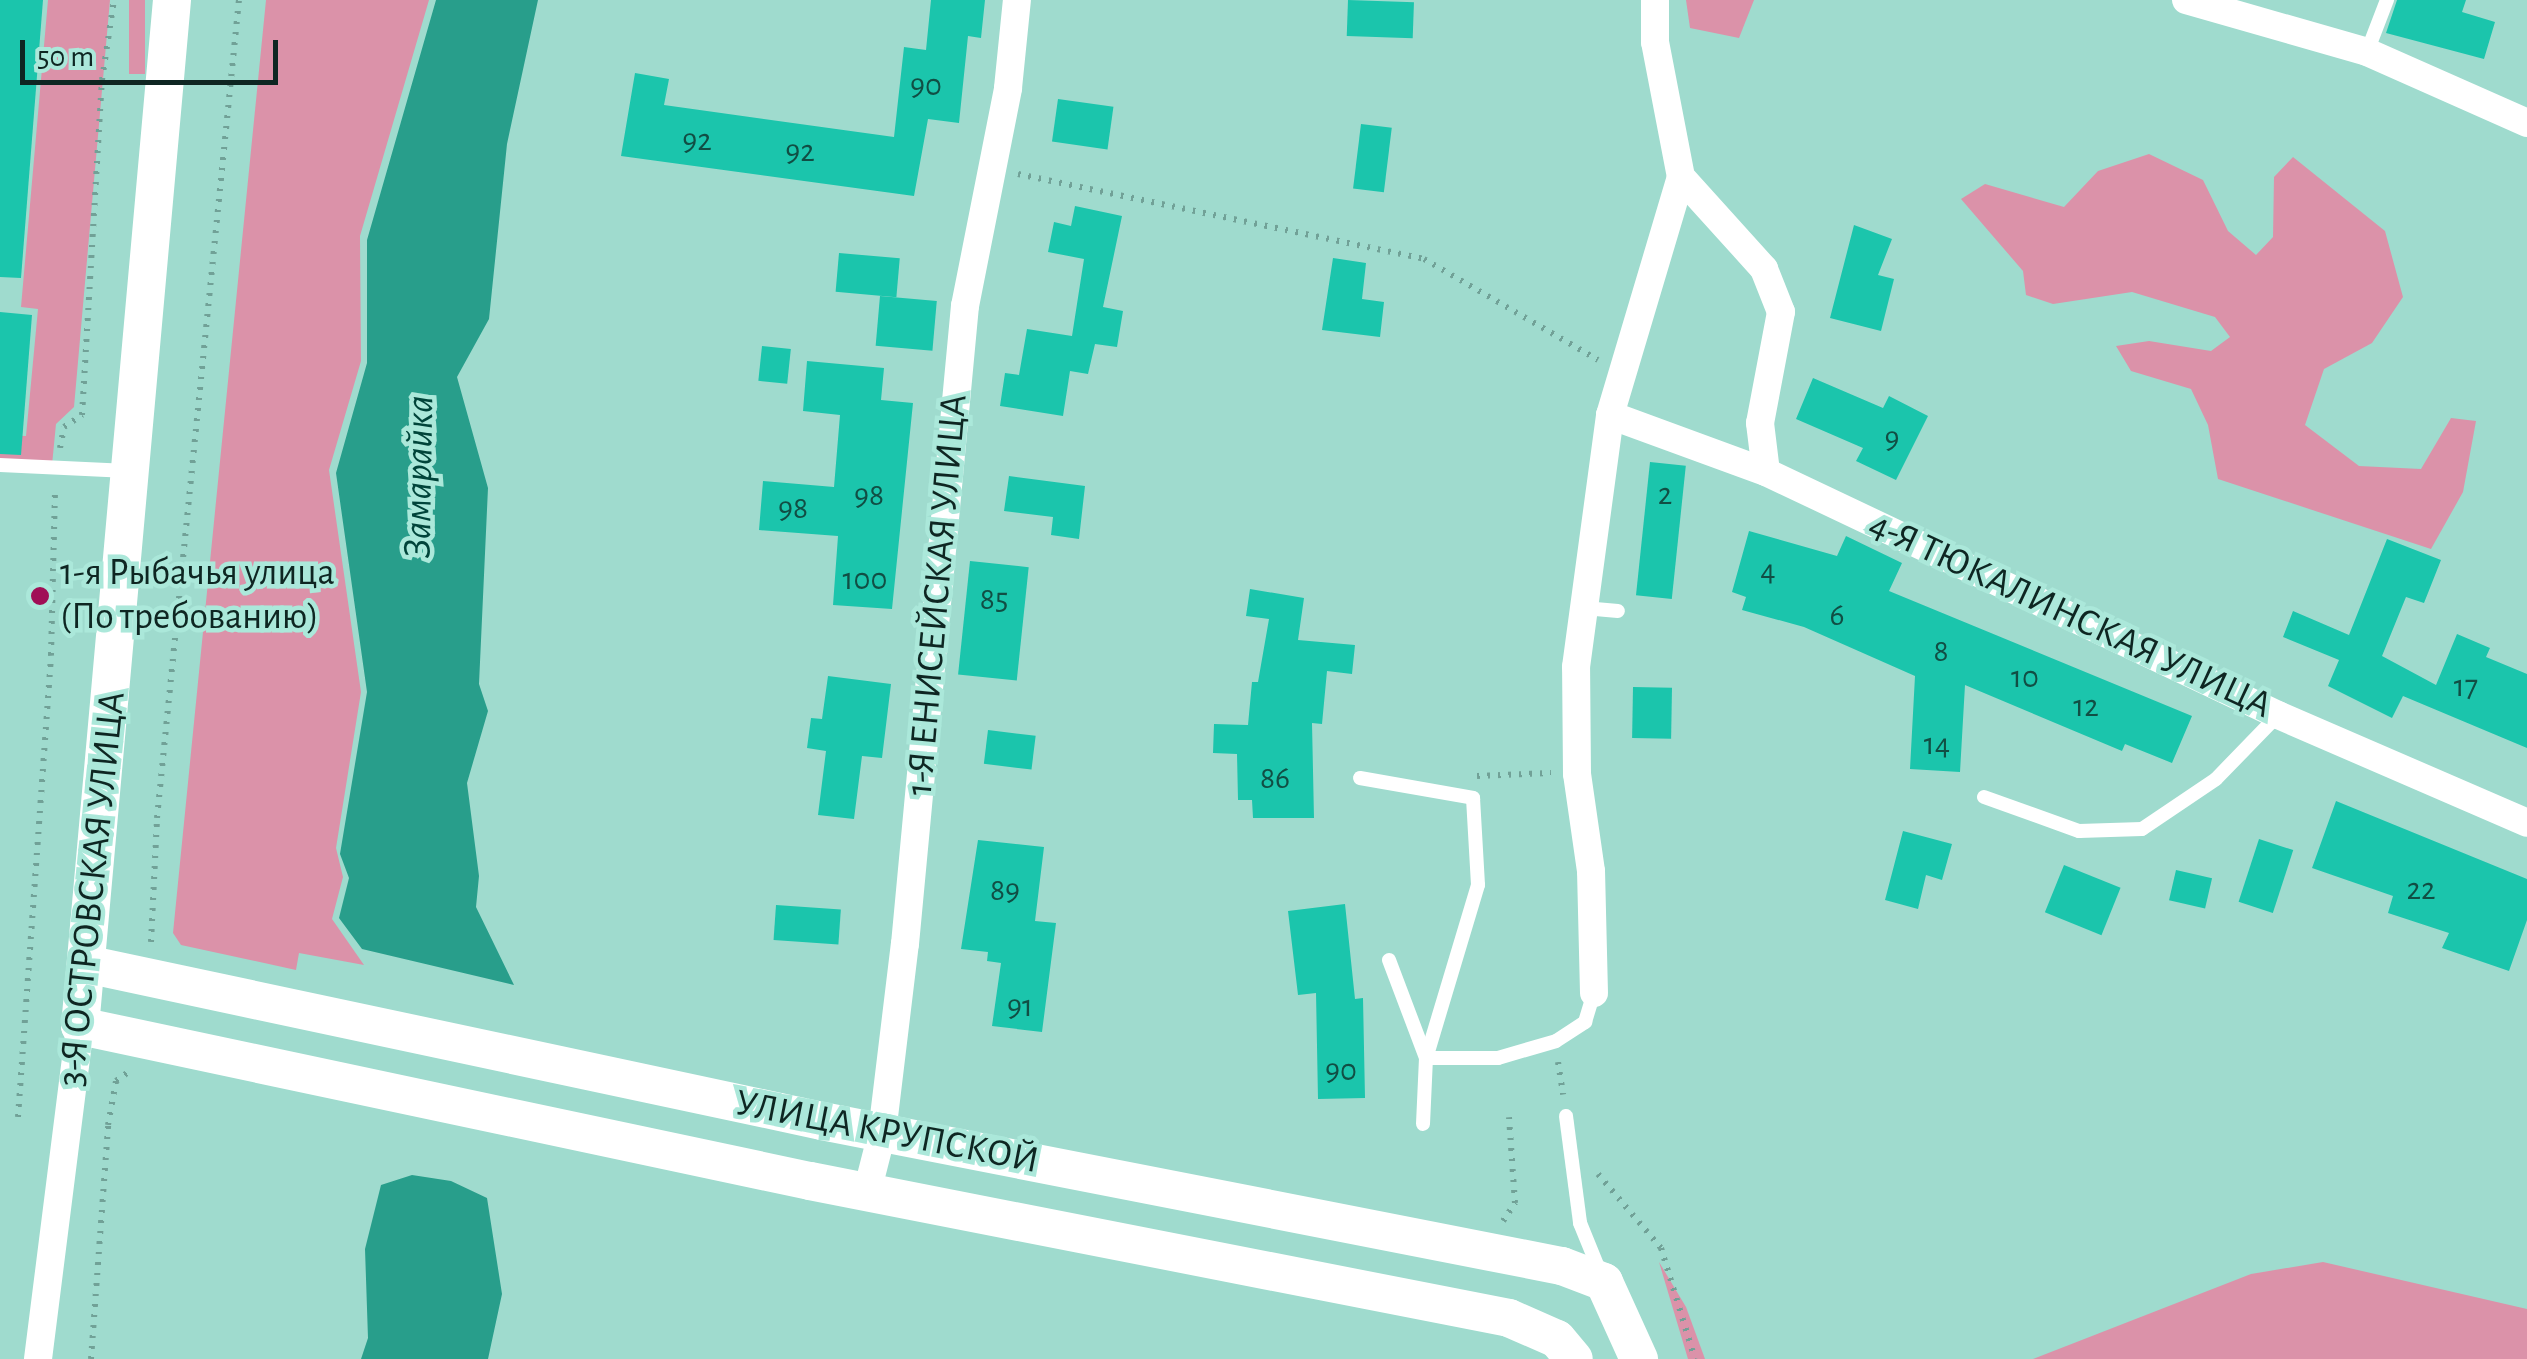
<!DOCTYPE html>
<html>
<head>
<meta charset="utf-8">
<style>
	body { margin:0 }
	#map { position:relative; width:2527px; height:1359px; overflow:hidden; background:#9fdbce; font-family:"Alegreya Sans",sans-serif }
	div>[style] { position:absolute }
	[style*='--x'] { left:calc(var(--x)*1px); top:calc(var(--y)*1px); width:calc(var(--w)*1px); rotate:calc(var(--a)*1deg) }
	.green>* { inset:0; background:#db92a9; transform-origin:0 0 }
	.water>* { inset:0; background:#289e8b }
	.building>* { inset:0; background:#1bc5ac; transform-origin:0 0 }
	.path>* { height:6px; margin-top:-3px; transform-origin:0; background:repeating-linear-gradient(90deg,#71a197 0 2.5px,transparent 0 10.5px) }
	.lane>* { height:14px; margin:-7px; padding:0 7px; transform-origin:7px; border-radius:7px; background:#fff }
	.street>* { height:28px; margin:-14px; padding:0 14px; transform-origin:14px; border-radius:14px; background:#fff }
	.secondary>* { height:38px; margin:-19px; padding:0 19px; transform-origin:19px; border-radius:19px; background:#fff }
	.dots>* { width:28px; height:28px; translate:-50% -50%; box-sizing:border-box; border:5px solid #abe8da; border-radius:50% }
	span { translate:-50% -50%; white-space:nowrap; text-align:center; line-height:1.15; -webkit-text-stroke:9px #abe8da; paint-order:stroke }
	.number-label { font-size:32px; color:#114e44 }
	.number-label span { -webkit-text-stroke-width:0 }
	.poi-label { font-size:38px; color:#0e2622 }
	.left { translate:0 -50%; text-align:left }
	.street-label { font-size:38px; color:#0e2622 }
	.water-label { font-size:40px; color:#00443a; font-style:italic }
	.scale { position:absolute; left:20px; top:40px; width:258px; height:45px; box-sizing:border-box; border:5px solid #0e2622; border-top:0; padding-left:12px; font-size:30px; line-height:35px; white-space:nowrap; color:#0e2622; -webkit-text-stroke:8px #abe8da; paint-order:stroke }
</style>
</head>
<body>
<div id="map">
	<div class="green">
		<div style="clip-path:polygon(48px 0,110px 0,74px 407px,56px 424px,52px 465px,0 460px,0 435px,26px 436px,38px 309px,21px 307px)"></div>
		<div style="left:129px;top:0;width:16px;height:74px"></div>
		<div style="clip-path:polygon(266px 0,429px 0,360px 236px,361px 361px,329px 470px,361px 692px,336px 848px,343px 877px,332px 919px,364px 965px,299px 953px,296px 970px,181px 945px,173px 933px)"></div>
		<div style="clip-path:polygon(1686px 0,1754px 0,1739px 38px,1690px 28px)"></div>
		<div style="clip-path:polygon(2149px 154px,2203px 180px,2228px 231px,2256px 255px,2273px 237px,2274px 177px,2293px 157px,2385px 231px,2403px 297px,2372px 343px,2324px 369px,2305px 425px,2359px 466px,2421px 469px,2451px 418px,2476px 421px,2463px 492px,2431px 549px,2218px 479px,2208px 425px,2191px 389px,2131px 371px,2116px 346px,2149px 341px,2211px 351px,2230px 337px,2215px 317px,2132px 292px,2053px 304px,2026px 295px,2023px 271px,1961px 199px,1985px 184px,2064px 207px,2098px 171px)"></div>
		<div style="clip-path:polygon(1659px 1262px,1686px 1307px,1705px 1359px,1688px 1359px)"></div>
		<div style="clip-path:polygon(2323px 1262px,2527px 1309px,2527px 1359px,2033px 1359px,2251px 1274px)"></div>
	</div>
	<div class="water">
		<div style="clip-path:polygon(436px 0,538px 0,507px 144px,489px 319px,457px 377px,488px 488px,479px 684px,488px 711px,467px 783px,479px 876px,476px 907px,514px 985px,362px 949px,339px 918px,349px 878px,340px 854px,367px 692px,336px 473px,367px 363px,367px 240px)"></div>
		<div style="clip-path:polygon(412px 1175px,451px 1181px,487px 1198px,502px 1294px,488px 1359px,361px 1359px,368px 1338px,365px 1249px,381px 1185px)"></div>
	</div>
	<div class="building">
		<div style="clip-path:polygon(0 0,43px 0,21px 278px,0 277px)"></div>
		<div style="clip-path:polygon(931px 0,985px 0,981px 38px,968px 36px,959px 123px,928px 119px,914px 196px,621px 156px,635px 73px,669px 79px,664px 105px,894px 137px,904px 47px,926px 50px)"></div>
		<div style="left:1348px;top:0;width:66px;height:36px;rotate:2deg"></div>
		<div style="clip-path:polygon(2397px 0,2466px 0,2462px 12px,2495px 22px,2484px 59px,2386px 33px)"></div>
		<div style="left:1058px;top:99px;width:56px;height:43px;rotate:8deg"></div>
		<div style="left:1361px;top:124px;width:31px;height:65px;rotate:7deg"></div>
		<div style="clip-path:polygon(1075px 206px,1122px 216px,1103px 307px,1123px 311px,1117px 347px,1095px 344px,1088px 374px,1070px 371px,1063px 416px,1000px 406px,1005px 373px,1019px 375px,1027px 329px,1072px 336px,1084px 259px,1048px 252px,1054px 222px,1071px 226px)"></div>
		<div style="clip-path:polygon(1854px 225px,1892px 239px,1878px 275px,1894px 279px,1881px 331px,1830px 318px)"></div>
		<div style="left:839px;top:253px;width:61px;height:39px;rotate:5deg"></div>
		<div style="clip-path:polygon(1333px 258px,1366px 263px,1362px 299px,1384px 302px,1380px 337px,1322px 330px)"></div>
		<div style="left:880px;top:296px;width:57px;height:50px;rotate:5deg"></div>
		<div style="clip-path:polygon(0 312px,32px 315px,21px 455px,0 454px)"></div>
		<div style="left:762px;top:346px;width:29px;height:35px;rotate:6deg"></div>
		<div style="clip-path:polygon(807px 361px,884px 368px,881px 400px,913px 403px,892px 609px,833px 605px,838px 536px,759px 530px,763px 481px,834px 487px,840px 415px,803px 411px)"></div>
		<div style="clip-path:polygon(1813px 378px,1883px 408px,1889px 396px,1928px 416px,1896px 480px,1856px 461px,1863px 448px,1796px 419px)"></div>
		<div style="left:1650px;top:462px;width:36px;height:134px;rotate:6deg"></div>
		<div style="clip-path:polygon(1009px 476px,1085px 486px,1079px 539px,1051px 535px,1053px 517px,1004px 511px)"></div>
		<div style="clip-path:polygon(1749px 531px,1837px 556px,1846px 536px,1902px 563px,1889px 591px,2192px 716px,2172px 763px,2125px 744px,2122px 751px,1965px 685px,1960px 772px,1910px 769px,1915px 676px,1804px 627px,1742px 610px,1746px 597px,1732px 592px)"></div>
		<div style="clip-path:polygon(2387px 539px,2441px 560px,2424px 603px,2406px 597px,2382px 656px,2436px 685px,2457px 634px,2490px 648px,2486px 657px,2527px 674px,2527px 748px,2403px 696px,2392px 718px,2328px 686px,2339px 660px,2283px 637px,2293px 611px,2349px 635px)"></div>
		<div style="left:970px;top:561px;width:59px;height:114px;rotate:6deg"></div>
		<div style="clip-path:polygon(1250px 589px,1304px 598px,1298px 640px,1355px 645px,1352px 674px,1327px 671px,1322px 724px,1312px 723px,1314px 818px,1253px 818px,1252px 800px,1238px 800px,1237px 754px,1213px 753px,1214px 724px,1248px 725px,1252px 682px,1258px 682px,1269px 619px,1246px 616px)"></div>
		<div style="clip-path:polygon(828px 676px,891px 684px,882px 758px,862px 756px,854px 819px,818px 815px,826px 751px,807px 748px,811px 718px,822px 719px)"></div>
		<div style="left:1633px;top:687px;width:39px;height:51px;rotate:1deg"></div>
		<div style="left:988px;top:730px;width:48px;height:34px;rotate:7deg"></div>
		<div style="clip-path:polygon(2336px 801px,2527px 879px,2527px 920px,2509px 971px,2442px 948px,2449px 933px,2388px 913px,2393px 896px,2312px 868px)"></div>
		<div style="clip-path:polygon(1903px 831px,1952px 844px,1942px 880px,1926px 875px,1918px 909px,1885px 900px)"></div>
		<div style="left:2259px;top:839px;width:36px;height:66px;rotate:18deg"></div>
		<div style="clip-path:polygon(978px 840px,1044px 847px,1035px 921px,1056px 923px,1042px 1032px,992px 1026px,1001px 963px,987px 961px,988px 952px,961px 949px)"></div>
		<div style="left:2064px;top:865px;width:61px;height:51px;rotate:22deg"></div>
		<div style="left:2176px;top:870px;width:37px;height:31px;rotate:13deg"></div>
		<div style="clip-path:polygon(1345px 904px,1355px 999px,1363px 998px,1365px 1098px,1318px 1099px,1316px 993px,1298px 995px,1288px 911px)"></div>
		<div style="left:776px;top:905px;width:65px;height:35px;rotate:4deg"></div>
	</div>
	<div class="path">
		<div style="--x:1018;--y:174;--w:415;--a:11.8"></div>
		<div style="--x:1424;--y:259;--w:201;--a:30.1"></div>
		<div style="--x:60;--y:448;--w:21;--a:-79"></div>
		<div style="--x:64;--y:427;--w:22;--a:-34"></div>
		<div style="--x:82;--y:415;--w:336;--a:-86.6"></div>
		<div style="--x:102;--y:80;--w:81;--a:-81.5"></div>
		<div style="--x:1477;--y:776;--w:74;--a:-2.3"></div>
		<div style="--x:151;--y:942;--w:124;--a:-87.2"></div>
		<div style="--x:157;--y:818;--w:822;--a:-84.28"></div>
		<div style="--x:1558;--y:1062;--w:33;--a:81"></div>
		<div style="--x:18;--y:1117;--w:463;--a:-85.9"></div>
		<div style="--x:51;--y:655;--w:165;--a:-88.6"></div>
		<div style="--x:1598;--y:1174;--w:97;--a:49.6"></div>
		<div style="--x:1661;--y:1248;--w:116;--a:73"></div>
		<div style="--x:1503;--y:1221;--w:22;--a:-56"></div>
		<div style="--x:1515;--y:1203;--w:86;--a:-94"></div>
		<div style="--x:91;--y:1359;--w:235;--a:-85.8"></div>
		<div style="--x:108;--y:1125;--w:45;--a:-79.7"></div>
		<div style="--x:116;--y:1081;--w:14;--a:-36"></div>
	</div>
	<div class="lane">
		<div style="--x:2367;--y:52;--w:56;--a:-69"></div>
		<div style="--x:0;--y:465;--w:128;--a:2.7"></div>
		<div style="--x:1584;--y:608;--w:34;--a:5"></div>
		<div style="--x:1360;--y:778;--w:115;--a:10"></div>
		<div style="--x:1473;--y:798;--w:87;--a:86.7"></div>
		<div style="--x:1478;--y:885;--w:181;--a:106.7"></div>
		<div style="--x:1426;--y:1058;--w:66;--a:92.6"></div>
		<div style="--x:1984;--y:797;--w:101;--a:19.7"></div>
		<div style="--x:2079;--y:831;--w:63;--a:-1.8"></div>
		<div style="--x:2142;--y:829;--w:89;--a:-34"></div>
		<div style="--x:2216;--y:779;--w:89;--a:-45.9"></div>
		<div style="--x:1389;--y:960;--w:105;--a:69.3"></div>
		<div style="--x:1426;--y:1058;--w:72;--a:0"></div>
		<div style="--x:1498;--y:1058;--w:60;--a:-16.3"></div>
		<div style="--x:1556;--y:1041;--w:35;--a:-33"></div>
		<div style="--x:1585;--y:1022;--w:30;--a:-73"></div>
		<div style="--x:1566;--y:1116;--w:108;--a:82.5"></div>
		<div style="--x:1580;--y:1223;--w:53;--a:67.8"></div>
	</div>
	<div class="street">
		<div style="--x:2186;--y:0;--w:188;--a:16"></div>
		<div style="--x:2367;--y:52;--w:175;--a:23.9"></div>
		<div style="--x:1681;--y:177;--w:124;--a:47.9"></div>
		<div style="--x:1764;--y:269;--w:46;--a:68.4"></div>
		<div style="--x:1781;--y:312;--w:113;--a:100.7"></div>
		<div style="--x:1760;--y:423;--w:49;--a:83"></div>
		<div style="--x:1610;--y:415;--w:166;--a:20.1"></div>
		<div style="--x:1766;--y:472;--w:567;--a:25.39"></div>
		<div style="--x:2278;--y:715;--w:271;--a:23.4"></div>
		<div style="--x:1594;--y:993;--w:122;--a:-91.4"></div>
		<div style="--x:1591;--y:871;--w:98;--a:-98.2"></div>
		<div style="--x:1577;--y:774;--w:107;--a:-90.5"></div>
		<div style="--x:1576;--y:667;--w:254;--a:-82.3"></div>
		<div style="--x:1610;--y:415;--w:248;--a:-73.4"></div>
		<div style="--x:1681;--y:177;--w:137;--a:-100.9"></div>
		<div style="--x:1655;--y:42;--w:42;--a:-90"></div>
		<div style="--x:867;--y:1192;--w:61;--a:-75.7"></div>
		<div style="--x:882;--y:1133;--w:190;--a:-83.1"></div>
		<div style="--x:905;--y:944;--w:641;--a:-84.63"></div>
		<div style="--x:965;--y:306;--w:222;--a:-78.8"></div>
		<div style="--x:1008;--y:88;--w:88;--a:-84.2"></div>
		<div style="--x:38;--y:1359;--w:336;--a:-82.8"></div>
	</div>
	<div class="secondary">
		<div style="--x:172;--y:0;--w:1030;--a:95.12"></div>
		<div style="--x:80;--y:1026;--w:746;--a:11.99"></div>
		<div style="--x:810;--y:1181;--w:712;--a:11.09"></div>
		<div style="--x:1509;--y:1318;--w:52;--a:23.6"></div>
		<div style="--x:1557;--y:1339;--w:26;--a:50"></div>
		<div style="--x:86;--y:964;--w:753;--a:12.04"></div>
		<div style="--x:822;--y:1121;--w:754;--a:11.09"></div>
		<div style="--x:1562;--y:1266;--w:45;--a:20.9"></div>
		<div style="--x:1604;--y:1282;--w:85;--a:65.6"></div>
	</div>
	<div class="dots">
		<div style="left:40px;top:596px;background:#a00f56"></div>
	</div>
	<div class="number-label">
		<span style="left:926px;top:85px">90</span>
		<span style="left:697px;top:140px">92</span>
		<span style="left:800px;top:151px">92</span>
		<span style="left:1892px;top:438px">9</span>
		<span style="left:1665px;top:494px">2</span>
		<span style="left:869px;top:495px">98</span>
		<span style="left:793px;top:508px">98</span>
		<span style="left:1768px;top:570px">4</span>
		<span style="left:865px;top:579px">100</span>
		<span style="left:994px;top:599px">85</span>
		<span style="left:1837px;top:615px">6</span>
		<span style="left:1941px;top:651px">8</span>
		<span style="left:2025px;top:677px">10</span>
		<span style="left:2466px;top:686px">17</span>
		<span style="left:2086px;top:706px">12</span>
		<span style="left:1937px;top:744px">14</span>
		<span style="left:1275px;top:778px">86</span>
		<span style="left:2421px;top:889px">22</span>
		<span style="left:1005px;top:890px">89</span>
		<span style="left:1020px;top:1006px">91</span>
		<span style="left:1341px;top:1070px">90</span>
	</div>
	<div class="poi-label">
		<span class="left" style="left:60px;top:596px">1-я Рыбачья улица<br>(По требованию)</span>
	</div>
	<div class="street-label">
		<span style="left:938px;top:595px;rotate:-85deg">1-Я ЕНИСЕЙСКАЯ УЛИЦА</span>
		<span style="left:2070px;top:616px;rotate:25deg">4-Я ТЮКАЛИНСКАЯ УЛИЦА</span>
		<span style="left:93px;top:889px;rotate:-84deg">3-Я ОСТРОВСКАЯ УЛИЦА</span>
		<span style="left:887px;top:1133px;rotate:11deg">УЛИЦА КРУПСКОЙ</span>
	</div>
	<div class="water-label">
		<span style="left:419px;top:477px;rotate:-89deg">Замарайка</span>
	</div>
	<div class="scale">50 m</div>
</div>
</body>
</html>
